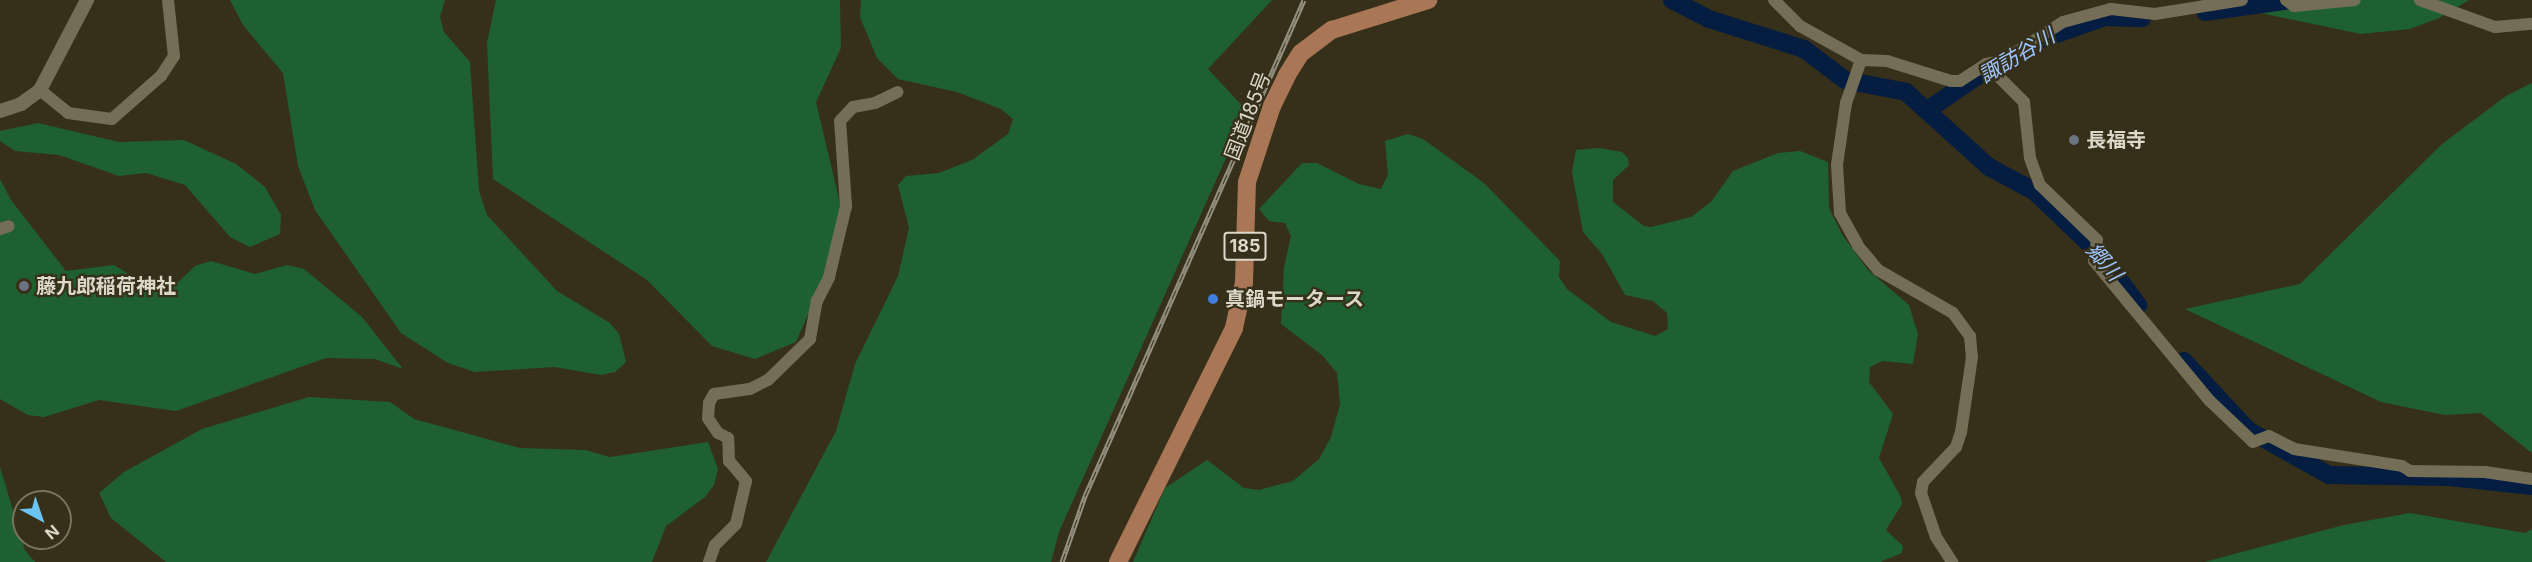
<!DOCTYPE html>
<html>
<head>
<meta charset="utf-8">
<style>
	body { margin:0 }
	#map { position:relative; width:2532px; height:562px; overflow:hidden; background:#36301a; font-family:Inter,"Noto Sans JP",sans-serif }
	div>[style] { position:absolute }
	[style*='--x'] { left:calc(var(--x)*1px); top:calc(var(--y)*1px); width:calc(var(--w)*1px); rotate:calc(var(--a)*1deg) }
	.green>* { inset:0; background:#1e6030 }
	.river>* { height:18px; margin:-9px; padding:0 9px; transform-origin:9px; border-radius:9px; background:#041d40 }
	.minor>* { height:12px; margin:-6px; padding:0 6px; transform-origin:6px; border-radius:6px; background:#736e55 }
	.tertiary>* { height:14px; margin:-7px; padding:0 7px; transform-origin:7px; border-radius:7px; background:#736e55 }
	.trunk>* { height:18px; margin:-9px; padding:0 9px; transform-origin:9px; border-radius:9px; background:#aa7756 }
	.rail>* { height:5px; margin-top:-2.5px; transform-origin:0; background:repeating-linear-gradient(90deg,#36301a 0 9px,#94907f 0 18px); box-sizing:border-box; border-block:2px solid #94907f }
	.dots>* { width:16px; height:16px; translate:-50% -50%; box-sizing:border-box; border:3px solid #36301a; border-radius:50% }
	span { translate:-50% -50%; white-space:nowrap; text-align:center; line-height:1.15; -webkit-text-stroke:4.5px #36301a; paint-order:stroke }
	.shield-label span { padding:2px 4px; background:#36301a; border:2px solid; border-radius:4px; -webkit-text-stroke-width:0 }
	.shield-label { font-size:18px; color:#dbd8ca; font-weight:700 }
	.street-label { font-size:20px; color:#dbd8ca }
	.poi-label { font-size:20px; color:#dbd8ca; font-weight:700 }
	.left { translate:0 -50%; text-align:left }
	.water-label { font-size:21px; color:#9dc6ff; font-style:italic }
	.north { position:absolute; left:12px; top:490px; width:60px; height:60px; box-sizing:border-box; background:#36301a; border:2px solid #787360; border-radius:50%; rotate:140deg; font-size:16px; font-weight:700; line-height:24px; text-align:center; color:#dbd8ca }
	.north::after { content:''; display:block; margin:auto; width:21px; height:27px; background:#6ac3f1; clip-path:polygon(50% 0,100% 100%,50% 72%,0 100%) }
</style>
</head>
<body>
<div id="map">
	<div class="green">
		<div style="clip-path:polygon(230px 0,445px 0,440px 17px,444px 32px,470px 62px,479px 191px,487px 215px,557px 291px,610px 323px,619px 334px,626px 362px,615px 372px,601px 375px,555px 367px,475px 372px,448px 363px,401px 333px,315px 210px,298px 166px,283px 73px,243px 25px)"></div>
		<div style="clip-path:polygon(496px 0,840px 0,841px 48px,816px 102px,842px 212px,820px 287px,796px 342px,755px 359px,712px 346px,647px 280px,493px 179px,487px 43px)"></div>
		<div style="clip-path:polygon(861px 0,1272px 0,1208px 69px,1247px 111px,1059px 532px,1051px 562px,766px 562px,836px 431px,855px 364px,898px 276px,909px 228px,898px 185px,906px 176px,939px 173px,972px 160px,1008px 134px,1013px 119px,1001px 109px,957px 92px,898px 79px,877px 58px,860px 17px)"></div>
		<div style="clip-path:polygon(2198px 0,2469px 0,2439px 18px,2410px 29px,2361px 34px)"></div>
		<div style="clip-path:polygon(2532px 83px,2532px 453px,2481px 413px,2445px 415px,2381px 402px,2185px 309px,2300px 284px,2442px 144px,2506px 96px)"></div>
		<div style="clip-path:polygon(38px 123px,119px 142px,184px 140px,236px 164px,265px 187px,281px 215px,280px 234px,250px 247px,230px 237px,185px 185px,146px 173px,119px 176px,59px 155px,15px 151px,0 141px,0 131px)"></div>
		<div style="clip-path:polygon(1408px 134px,1423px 139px,1484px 183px,1560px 261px,1559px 277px,1567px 289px,1611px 322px,1655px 336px,1668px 329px,1667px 313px,1653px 301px,1625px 295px,1602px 254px,1583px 232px,1572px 172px,1576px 150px,1599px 148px,1622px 152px,1628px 158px,1629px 165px,1613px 180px,1613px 202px,1644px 226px,1651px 227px,1691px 217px,1711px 202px,1733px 171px,1778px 153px,1800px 151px,1828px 162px,1829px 208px,1843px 236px,1868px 270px,1909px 305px,1918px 334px,1913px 364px,1883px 361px,1870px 367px,1869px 382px,1893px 414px,1879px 458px,1901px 497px,1902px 504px,1886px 530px,1903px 546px,1902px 553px,1880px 562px,1133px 562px,1165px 488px,1207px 460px,1244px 488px,1259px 490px,1293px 481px,1319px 459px,1331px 437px,1340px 404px,1337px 373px,1322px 355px,1281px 324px,1284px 267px,1291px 236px,1285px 223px,1269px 221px,1259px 209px,1302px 163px,1317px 163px,1359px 184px,1381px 189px,1388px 175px,1385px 141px)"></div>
		<div style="clip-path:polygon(0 179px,11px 200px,66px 271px,114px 265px,155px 290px,172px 288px,195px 266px,211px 261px,255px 274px,287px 265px,304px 269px,362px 317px,403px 369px,375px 359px,326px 358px,176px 411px,99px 400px,44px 417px,28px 415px,0 399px)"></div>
		<div style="clip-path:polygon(309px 397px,390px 402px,414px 419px,520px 448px,585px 450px,610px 457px,708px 442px,718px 469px,714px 485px,705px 497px,666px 526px,652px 562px,166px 562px,111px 518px,99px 493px,124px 472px,202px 429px)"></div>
		<div style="clip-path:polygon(0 467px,25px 550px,35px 562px,0 562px)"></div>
		<div style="clip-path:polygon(2410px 513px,2525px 533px,2532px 529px,2532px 562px,2204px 562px,2344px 525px)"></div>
	</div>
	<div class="river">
		<div style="--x:1672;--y:0;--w:42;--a:27.2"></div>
		<div style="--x:1709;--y:19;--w:100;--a:17.5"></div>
		<div style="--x:1804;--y:49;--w:51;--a:37.1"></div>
		<div style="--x:1845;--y:80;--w:62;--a:11.1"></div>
		<div style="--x:1906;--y:92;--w:112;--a:42.1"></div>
		<div style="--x:1989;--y:167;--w:51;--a:28.1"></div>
		<div style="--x:2034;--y:191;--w:91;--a:43.7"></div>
		<div style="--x:2100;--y:254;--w:64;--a:53.3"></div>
		<div style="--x:2205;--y:12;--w:86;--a:-8"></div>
		<div style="--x:2042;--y:39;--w:68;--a:-19"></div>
		<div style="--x:2106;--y:17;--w:36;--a:2"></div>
		<div style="--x:1929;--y:109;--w:60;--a:-34.2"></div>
		<div style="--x:1979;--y:75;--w:31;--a:-25"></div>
		<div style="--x:2184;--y:361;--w:94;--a:47.2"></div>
		<div style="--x:2248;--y:430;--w:93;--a:29.1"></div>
		<div style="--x:2329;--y:475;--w:121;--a:0.9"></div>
		<div style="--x:2450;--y:477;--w:82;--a:6.3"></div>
	</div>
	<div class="minor">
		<div style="--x:1774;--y:0;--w:37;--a:45"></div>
		<div style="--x:1800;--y:26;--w:70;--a:29.1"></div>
		<div style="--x:1861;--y:60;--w:26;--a:2"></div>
		<div style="--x:1887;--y:61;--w:67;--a:17.4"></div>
		<div style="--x:1951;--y:81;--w:9;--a:0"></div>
		<div style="--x:1960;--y:81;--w:31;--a:-33"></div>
		<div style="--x:1986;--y:64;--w:18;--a:-13"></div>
		<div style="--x:2004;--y:60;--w:70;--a:-32.8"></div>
		<div style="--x:2063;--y:22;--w:50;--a:-15.2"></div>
		<div style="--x:2111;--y:9;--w:44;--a:6.5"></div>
		<div style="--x:2155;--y:14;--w:88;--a:-9.1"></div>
		<div style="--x:2286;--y:0;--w:10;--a:37"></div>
		<div style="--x:2294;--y:6;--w:61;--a:-5.6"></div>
		<div style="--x:2420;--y:0;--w:80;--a:19.8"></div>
		<div style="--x:2495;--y:27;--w:37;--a:-5"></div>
		<div style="--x:1861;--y:60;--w:46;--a:109.2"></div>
		<div style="--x:1846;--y:103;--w:63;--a:98.3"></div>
		<div style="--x:1837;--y:165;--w:48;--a:86.4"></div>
		<div style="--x:1840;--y:213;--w:38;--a:61"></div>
		<div style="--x:1858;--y:246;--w:31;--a:50"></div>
		<div style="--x:1878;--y:270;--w:86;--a:29.8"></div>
		<div style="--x:1953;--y:313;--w:29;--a:54"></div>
		<div style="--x:1970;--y:336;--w:21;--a:85"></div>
		<div style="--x:1972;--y:357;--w:76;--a:98.3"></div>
		<div style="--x:1961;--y:432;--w:16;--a:108"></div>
		<div style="--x:1956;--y:447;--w:48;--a:133.3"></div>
		<div style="--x:1923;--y:482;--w:11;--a:100"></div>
		<div style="--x:1921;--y:493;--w:46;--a:71.2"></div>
		<div style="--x:1936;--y:537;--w:30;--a:57"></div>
		<div style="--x:1986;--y:64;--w:54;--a:45"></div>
		<div style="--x:2024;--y:102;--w:56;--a:83.9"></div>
		<div style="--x:2030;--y:158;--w:29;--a:70"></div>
		<div style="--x:2040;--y:185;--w:79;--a:44"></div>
		<div style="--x:2097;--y:240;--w:21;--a:98"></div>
		<div style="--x:2094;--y:261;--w:182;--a:50.4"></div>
		<div style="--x:2210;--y:401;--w:59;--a:43.6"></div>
		<div style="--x:2253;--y:442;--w:17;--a:-21"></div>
		<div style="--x:2269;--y:436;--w:28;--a:27"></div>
		<div style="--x:2294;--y:449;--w:109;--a:8.9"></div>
		<div style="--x:2402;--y:466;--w:9;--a:32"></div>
		<div style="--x:2410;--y:471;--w:75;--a:0.8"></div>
		<div style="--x:2485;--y:472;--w:48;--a:8.5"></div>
		<div style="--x:40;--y:90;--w:36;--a:39"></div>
		<div style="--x:68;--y:113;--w:44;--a:7.8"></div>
		<div style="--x:112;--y:119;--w:65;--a:-41.3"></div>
		<div style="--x:161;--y:76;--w:24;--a:-57"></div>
		<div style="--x:174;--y:56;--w:56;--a:-96.1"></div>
		<div style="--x:0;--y:229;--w:9;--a:-18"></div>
		<div style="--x:709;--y:562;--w:18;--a:-71"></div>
		<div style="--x:715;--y:545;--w:30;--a:-45"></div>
		<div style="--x:736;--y:524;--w:44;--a:-76.9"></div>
		<div style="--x:746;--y:481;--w:26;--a:-130"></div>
		<div style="--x:729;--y:461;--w:23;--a:-92"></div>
		<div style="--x:728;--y:438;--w:11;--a:-153"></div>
		<div style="--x:718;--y:433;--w:18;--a:-124"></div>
		<div style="--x:708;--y:418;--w:15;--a:-86"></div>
		<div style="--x:709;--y:403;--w:10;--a:-61"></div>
		<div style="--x:714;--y:394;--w:36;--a:-8"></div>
		<div style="--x:750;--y:389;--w:20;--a:-27"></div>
		<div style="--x:768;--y:380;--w:59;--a:-44.3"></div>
		<div style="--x:810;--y:339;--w:39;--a:-80"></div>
		<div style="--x:817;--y:301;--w:27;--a:-63"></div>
		<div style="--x:829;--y:277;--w:73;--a:-76.5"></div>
		<div style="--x:846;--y:206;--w:85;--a:-94"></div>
		<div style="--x:840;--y:121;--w:19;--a:-47"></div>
		<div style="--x:853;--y:107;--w:22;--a:-10"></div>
		<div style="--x:875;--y:103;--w:25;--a:-26"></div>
	</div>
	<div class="tertiary">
		<div style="--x:0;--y:111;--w:22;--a:-18"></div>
		<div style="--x:21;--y:104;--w:24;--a:-36"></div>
		<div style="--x:40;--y:90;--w:102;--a:-62.4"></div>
	</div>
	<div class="trunk">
		<div style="--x:1118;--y:562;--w:261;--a:-63.6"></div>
		<div style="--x:1234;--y:328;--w:47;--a:-77.7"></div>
		<div style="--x:1244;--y:282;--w:100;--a:-88.3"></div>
		<div style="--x:1247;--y:182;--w:80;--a:-71.8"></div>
		<div style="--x:1272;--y:106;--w:34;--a:-64"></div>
		<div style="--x:1287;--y:75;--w:26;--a:-58"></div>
		<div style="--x:1301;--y:53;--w:39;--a:-37"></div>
		<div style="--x:1332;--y:30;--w:101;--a:-17.4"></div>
	</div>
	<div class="rail">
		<div style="--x:1062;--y:562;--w:70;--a:-70.8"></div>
		<div style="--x:1085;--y:496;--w:542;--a:-66.18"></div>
	</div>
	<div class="dots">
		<div style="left:2074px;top:140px;background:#6b7280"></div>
		<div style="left:24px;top:286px;background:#6b7280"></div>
		<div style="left:1213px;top:299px;background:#3f7fe0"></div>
	</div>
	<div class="shield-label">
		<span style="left:1245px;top:246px">185</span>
	</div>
	<div class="street-label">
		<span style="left:1248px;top:116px;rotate:-69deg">国道185号</span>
	</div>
	<div class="poi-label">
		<span class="left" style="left:2086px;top:140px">長福寺</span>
		<span class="left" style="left:36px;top:286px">藤九郎稲荷神社</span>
		<span class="left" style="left:1225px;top:299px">真鍋モータース</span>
	</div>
	<div class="water-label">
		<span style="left:2017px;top:56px;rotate:-31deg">諏訪谷川</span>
		<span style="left:2104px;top:262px;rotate:49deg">郷川</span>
	</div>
	<div class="north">N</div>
</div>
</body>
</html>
